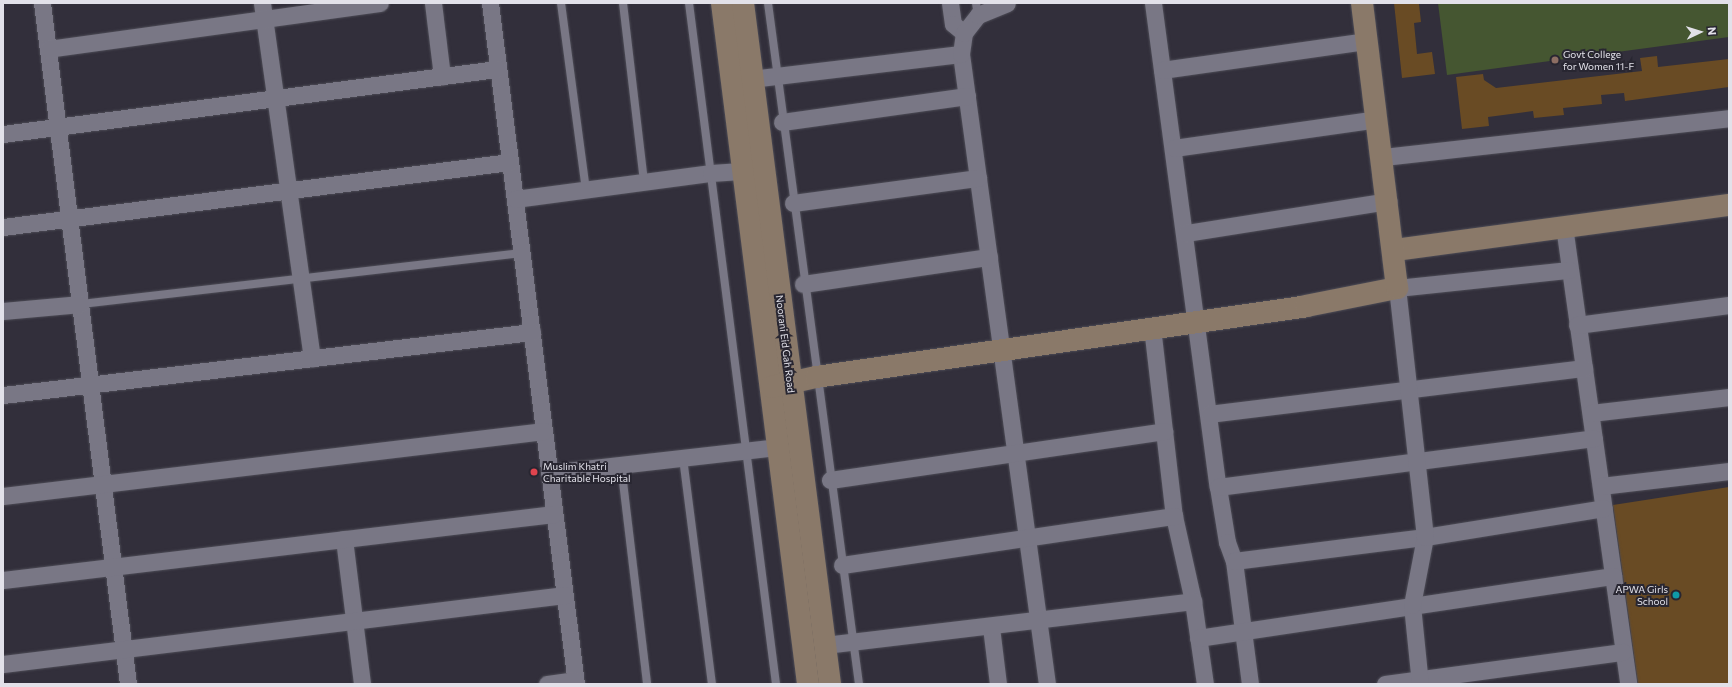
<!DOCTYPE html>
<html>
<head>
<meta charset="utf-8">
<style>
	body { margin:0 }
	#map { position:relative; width:1732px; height:687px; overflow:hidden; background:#322f3b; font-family:Commissioner,sans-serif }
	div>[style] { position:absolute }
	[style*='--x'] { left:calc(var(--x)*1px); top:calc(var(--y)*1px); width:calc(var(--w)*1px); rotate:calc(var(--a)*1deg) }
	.green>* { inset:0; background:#455631 }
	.building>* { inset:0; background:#694b24 }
	.roads { filter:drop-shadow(0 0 1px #4d4c56) drop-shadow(0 0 1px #4d4c56) }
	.lane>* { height:8px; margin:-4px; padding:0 4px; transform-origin:4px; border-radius:4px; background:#797785 }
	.street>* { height:17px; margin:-8.5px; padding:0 8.5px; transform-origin:8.5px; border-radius:8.5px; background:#797785 }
	.secondary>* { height:22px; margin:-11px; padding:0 11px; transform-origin:11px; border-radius:11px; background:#8a7969 }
	.dots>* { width:11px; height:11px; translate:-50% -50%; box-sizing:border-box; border:2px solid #282631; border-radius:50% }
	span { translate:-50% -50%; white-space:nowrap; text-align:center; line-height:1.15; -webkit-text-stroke:4px #282631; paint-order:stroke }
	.poi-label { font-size:10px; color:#e2e1e9 }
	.left { translate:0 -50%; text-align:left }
	.right { translate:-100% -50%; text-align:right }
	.street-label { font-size:10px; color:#e2e1e9 }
	.frame { position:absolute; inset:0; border:4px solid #e2e1e9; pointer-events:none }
	.north { position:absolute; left:1680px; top:12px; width:40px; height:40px; -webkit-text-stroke:3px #282631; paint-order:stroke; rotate:86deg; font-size:11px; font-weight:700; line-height:16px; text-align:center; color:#e2e1e9 }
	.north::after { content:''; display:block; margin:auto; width:14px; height:18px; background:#e2e1e9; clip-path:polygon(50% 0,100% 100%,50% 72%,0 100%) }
</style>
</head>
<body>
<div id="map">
	<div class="green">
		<div style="clip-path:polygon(1438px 3px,1729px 3px,1729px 37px,1447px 75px)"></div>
	</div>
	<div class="building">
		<div style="clip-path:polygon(1394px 3px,1419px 4px,1421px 22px,1414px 23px,1417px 54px,1432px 52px,1435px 74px,1402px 78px)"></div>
		<div style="clip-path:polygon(1657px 56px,1658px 67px,1729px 59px,1729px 87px,1625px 101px,1624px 93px,1601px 95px,1602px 104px,1563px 108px,1564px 115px,1534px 118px,1533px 111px,1488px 117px,1489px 126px,1462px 129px,1456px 77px,1483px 74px,1484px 80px,1496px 88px,1642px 71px,1640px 58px)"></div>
		<div style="clip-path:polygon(1729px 487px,1729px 684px,1638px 684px,1613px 505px)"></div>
	</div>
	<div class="roads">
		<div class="lane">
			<div style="--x:561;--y:3;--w:189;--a:82.4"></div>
			<div style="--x:623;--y:3;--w:180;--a:83.3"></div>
			<div style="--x:689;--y:3;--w:687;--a:82.72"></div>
			<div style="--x:768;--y:3;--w:687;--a:82.39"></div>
			<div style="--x:976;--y:3;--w:12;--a:81"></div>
			<div style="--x:81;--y:304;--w:444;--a:-6.6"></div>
			<div style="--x:683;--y:458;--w:228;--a:82.7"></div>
			<div style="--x:621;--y:465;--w:221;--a:83.2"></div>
		</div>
		<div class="street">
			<div style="--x:42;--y:3;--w:686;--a:82.8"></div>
			<div style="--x:262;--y:3;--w:359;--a:82"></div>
			<div style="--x:433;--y:3;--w:74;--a:83"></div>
			<div style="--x:490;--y:3;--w:686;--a:82.8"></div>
			<div style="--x:950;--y:3;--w:21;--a:82"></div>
			<div style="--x:953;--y:24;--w:14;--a:39"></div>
			<div style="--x:1153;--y:3;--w:488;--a:82.4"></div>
			<div style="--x:1218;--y:487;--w:56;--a:80.7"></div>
			<div style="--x:1227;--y:542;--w:20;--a:70"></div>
			<div style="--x:1234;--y:561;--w:124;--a:82.6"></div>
			<div style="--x:48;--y:49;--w:335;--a:-7.9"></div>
			<div style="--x:961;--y:54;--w:636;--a:82.23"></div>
			<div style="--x:1162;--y:70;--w:207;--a:-8.1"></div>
			<div style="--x:751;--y:79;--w:211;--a:-6.8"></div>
			<div style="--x:961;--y:54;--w:21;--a:-82"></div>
			<div style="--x:964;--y:33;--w:23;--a:-52"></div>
			<div style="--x:978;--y:15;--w:31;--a:-22"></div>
			<div style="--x:782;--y:122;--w:187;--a:-8"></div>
			<div style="--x:3;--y:134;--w:499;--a:-7.5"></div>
			<div style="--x:1174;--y:148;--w:206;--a:-8.1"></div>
			<div style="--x:1383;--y:157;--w:348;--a:-6.4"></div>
			<div style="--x:515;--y:199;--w:198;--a:-7.6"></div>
			<div style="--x:711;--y:173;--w:30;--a:-4"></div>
			<div style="--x:793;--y:203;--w:187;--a:-7.7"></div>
			<div style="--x:1564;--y:226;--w:462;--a:82"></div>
			<div style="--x:3;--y:227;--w:511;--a:-7.31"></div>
			<div style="--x:1186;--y:233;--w:205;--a:-9"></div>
			<div style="--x:803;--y:284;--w:188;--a:-8.3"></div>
			<div style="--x:3;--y:311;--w:78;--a:-5.1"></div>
			<div style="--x:1577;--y:325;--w:153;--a:-7.5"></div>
			<div style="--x:1152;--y:327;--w:190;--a:83.4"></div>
			<div style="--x:1174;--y:516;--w:87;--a:77.4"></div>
			<div style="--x:1193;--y:601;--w:84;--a:81.8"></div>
			<div style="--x:3;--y:395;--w:533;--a:-6.79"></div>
			<div style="--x:1591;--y:413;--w:139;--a:-6.6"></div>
			<div style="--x:1209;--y:414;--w:378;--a:-7"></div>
			<div style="--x:549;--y:473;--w:229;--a:-6.5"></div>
			<div style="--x:830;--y:480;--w:338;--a:-8.3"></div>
			<div style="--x:1601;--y:486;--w:129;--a:-6.7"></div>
			<div style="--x:1218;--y:487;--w:379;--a:-7.4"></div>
			<div style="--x:3;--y:496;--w:545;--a:-6.85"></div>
			<div style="--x:344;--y:539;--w:146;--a:82.9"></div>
			<div style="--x:1234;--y:561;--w:193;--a:-7.2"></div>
			<div style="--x:1425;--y:537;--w:181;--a:-9.2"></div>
			<div style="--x:842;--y:565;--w:336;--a:-8.4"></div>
			<div style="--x:3;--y:580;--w:555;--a:-6.83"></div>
			<div style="--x:991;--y:627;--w:57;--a:83"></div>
			<div style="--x:1198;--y:638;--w:420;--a:-8.5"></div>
			<div style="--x:825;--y:645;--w:371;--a:-6.8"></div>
			<div style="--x:3;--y:664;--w:566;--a:-7"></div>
			<div style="--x:547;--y:684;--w:28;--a:-8"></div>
			<div style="--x:1385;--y:684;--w:240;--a:-7.7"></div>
			<div style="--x:1420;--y:684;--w:79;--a:-95.8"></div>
			<div style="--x:1412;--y:605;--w:69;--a:-79.2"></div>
			<div style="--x:1425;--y:537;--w:251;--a:-96.4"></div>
			<div style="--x:1397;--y:288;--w:173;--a:-6"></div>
		</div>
		<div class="secondary">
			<div style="--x:722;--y:3;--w:686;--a:82.8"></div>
			<div style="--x:743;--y:3;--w:687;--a:82.72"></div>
			<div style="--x:1395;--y:250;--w:337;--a:-7.7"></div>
			<div style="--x:771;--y:387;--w:46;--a:-12.5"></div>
			<div style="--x:816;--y:377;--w:495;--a:-8.2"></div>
			<div style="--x:1306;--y:306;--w:93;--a:-11.2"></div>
			<div style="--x:1397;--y:288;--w:287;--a:-97"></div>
		</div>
	</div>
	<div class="dots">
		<div style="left:1555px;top:60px;background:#8d6e63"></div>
		<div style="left:534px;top:472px;background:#e0444e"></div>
		<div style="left:1676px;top:595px;background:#0f9aa8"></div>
	</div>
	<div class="poi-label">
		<span class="left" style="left:1563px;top:60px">Govt College<br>for Women 11-F</span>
		<span class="left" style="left:543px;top:472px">Muslim Khatri<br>Charitable Hospital</span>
		<span class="right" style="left:1668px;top:595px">APWA Girls<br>School</span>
	</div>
	<div class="street-label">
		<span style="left:785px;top:344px;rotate:83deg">Noorani Eid Gah Road</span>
	</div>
	<div class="frame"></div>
	<div class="north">N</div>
</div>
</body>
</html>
